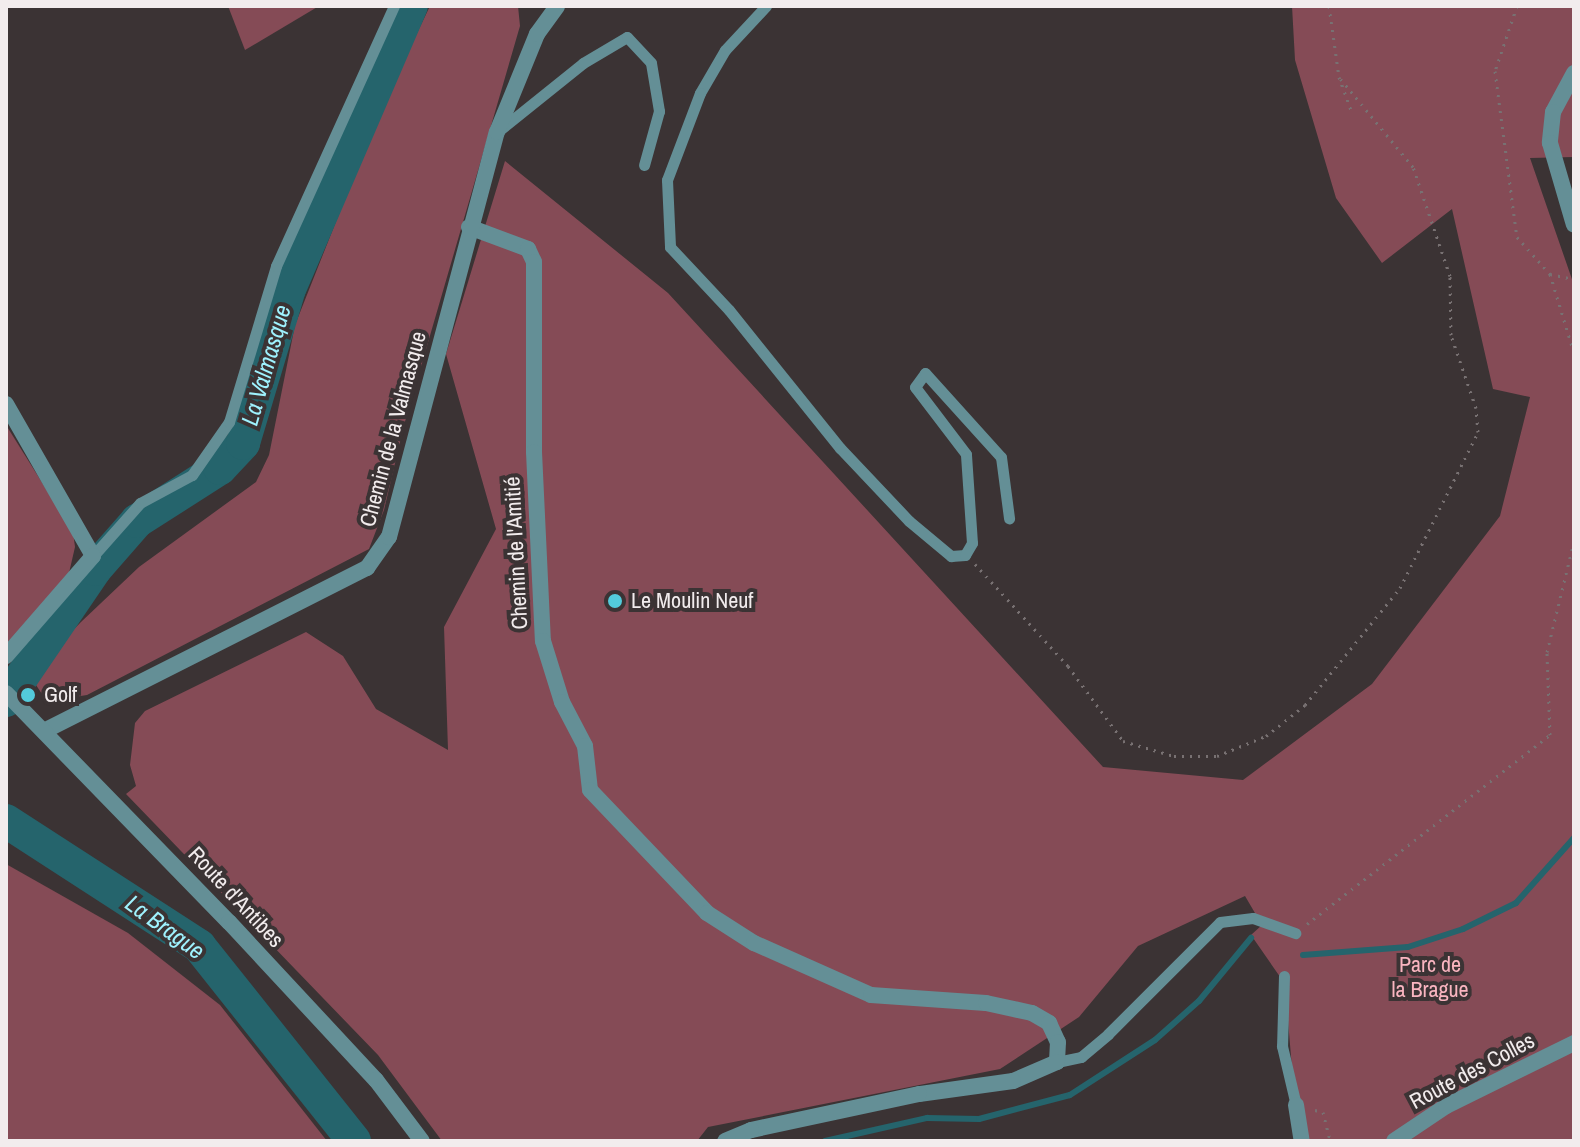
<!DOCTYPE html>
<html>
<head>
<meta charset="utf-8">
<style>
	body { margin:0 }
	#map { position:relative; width:1580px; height:1147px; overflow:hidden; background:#3b3334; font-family:"Archivo Narrow",sans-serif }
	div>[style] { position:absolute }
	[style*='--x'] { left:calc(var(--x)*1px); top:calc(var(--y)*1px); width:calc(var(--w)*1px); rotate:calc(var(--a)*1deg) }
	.green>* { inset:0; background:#854b56 }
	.stream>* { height:6px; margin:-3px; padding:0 3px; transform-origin:3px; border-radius:3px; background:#25646c }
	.river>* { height:34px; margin:-17px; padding:0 17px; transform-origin:17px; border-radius:17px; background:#25646c }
	.path>* { height:3px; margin-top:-1.5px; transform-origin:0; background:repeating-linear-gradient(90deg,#787172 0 2px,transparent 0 8px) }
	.service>* { height:11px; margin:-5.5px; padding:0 5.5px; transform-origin:5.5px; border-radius:5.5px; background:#648f96 }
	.minor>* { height:16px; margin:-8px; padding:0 8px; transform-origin:8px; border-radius:8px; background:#648f96 }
	.tertiary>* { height:16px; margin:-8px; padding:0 8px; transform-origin:8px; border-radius:8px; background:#648f96 }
	.dots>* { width:22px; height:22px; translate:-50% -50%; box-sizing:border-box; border:4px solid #3b3334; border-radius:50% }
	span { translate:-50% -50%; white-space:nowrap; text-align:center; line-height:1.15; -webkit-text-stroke:8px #3b3334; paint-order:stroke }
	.street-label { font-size:22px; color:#f2eced }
	.poi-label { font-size:22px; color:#f2eced }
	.left { translate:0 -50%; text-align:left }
	.park-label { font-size:22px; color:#fab5c0 }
	.water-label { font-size:24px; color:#9ff2fe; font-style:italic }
	.frame { position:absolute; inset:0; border:8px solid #f2eced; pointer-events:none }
</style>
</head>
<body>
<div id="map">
	<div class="green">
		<div style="clip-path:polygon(228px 6px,319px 6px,245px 50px)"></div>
		<div style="clip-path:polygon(430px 6px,518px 6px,520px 26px,404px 425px,384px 510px,369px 549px,87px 695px,62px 699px,42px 694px,32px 679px,38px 666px,81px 622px,139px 567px,256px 482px,269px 455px,295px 325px,381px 108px)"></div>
		<div style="clip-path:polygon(1292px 6px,1574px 6px,1574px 157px,1530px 158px,1574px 285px,1574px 1141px,1298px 1141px,1285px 984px,1251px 935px,1262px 925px,1245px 896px,1138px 946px,1079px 1017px,1000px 1069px,708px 1127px,697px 1141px,442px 1141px,378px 1055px,126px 794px,136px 786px,130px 765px,135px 723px,145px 711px,306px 632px,343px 656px,376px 709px,448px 750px,444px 627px,496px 529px,446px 354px,505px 161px,668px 293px,1103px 767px,1243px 780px,1372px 684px,1500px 516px,1530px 397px,1493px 389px,1452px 209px,1382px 263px,1336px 198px,1295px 60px)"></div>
		<div style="clip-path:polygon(6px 425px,73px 532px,75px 547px,69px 573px,6px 647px)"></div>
		<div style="clip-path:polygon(6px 864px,128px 933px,220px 1005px,327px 1141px,6px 1141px)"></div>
	</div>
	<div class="stream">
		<div style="--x:1303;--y:955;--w:105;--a:-4.4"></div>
		<div style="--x:1408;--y:947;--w:58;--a:-18.1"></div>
		<div style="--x:1463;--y:929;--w:59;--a:-26.1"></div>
		<div style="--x:1516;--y:903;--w:87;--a:-48.3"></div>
		<div style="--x:825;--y:1141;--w:105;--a:-12.7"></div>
		<div style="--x:927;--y:1118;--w:52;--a:1.1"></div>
		<div style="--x:979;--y:1119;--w:94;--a:-14.8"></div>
		<div style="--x:1070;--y:1095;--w:101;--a:-32.9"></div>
		<div style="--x:1155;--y:1040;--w:59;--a:-41.6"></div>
		<div style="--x:1199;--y:1001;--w:82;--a:-50.5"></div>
	</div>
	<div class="river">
		<div style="--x:6;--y:700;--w:158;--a:-55.8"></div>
		<div style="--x:95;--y:569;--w:64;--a:-48.8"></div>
		<div style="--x:137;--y:521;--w:98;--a:-32.6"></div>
		<div style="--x:220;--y:468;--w:34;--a:-47"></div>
		<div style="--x:243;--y:443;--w:161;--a:-73.4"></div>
		<div style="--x:289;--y:289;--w:308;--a:-66.7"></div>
		<div style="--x:6;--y:821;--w:230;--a:32.9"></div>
		<div style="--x:199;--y:946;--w:249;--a:51.5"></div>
	</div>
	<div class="path">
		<div style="--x:1329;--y:6;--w:72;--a:82"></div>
		<div style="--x:1339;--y:77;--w:38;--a:70"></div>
		<div style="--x:1517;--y:6;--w:69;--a:108.7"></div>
		<div style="--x:1495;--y:71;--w:167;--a:82.5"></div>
		<div style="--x:1517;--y:237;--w:50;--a:48.3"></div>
		<div style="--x:1550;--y:274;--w:83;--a:73.1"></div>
		<div style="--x:1550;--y:274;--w:25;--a:12"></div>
		<div style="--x:975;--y:564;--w:138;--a:47.6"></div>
		<div style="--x:1068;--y:666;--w:93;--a:53.7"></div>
		<div style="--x:1123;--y:741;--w:53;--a:16.4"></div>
		<div style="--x:1174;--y:756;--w:43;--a:0"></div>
		<div style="--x:1217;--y:756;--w:53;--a:-22.2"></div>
		<div style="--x:1266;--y:736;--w:50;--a:-38.5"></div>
		<div style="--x:1305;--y:705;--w:151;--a:-50.9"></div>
		<div style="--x:1400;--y:588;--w:174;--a:-63.4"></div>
		<div style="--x:1478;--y:432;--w:24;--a:-95"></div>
		<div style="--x:1476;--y:408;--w:77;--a:-108.9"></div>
		<div style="--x:1451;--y:335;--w:59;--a:-91"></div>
		<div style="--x:1450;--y:276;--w:115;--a:-108.7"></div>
		<div style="--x:1413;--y:167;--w:117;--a:-129.4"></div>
		<div style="--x:1307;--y:924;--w:308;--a:-37.9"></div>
		<div style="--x:1550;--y:735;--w:83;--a:-92.1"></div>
		<div style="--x:1547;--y:652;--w:114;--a:-76.3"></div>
		<div style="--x:1315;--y:1110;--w:8;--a:14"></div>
		<div style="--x:1323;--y:1112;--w:30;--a:76"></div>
	</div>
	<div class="service">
		<div style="--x:766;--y:6;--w:60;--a:133"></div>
		<div style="--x:725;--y:50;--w:50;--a:120.2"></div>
		<div style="--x:700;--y:93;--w:93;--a:110.8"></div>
		<div style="--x:667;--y:180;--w:67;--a:87.4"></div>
		<div style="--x:670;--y:247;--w:86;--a:46.9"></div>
		<div style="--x:729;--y:310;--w:177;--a:51.2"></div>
		<div style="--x:840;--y:448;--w:100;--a:46.6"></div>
		<div style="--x:909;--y:521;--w:55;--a:39.8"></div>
		<div style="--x:951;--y:556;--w:14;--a:-4"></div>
		<div style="--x:965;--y:555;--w:14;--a:-60"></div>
		<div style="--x:972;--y:543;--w:89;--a:-93.9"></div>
		<div style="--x:966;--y:454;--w:84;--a:-127.3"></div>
		<div style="--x:915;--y:387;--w:17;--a:-54"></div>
		<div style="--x:925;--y:373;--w:113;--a:47.9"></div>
		<div style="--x:1001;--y:457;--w:62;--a:82.5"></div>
		<div style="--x:501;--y:129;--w:105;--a:-38.8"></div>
		<div style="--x:583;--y:63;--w:51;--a:-30.6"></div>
		<div style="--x:627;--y:37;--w:35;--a:47"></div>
		<div style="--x:651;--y:63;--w:49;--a:80.5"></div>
		<div style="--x:659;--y:111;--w:56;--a:105.5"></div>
		<div style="--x:93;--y:556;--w:71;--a:-48.4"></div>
		<div style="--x:140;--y:503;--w:59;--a:-28.3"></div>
		<div style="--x:192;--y:475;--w:65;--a:-55.1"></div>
		<div style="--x:229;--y:422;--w:163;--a:-73.2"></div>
		<div style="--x:276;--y:266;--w:286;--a:-65.6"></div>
		<div style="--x:1284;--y:976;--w:70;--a:91.6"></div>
		<div style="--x:1282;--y:1046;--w:61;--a:76.7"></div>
		<div style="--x:1057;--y:1062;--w:25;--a:-12"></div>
		<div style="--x:1081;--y:1057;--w:35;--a:-40"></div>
		<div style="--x:1108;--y:1034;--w:158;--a:-45"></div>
		<div style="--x:1220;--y:922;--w:33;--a:-7"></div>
		<div style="--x:1253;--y:918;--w:45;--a:19.7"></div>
	</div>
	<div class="minor">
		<div style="--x:469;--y:227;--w:63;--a:20.4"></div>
		<div style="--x:528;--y:249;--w:14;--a:65"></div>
		<div style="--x:534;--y:262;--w:190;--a:90"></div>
		<div style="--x:534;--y:452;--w:189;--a:87.3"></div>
		<div style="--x:543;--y:641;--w:64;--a:72.7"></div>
		<div style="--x:562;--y:702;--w:50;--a:62.4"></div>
		<div style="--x:585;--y:746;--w:44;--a:83.5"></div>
		<div style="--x:590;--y:790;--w:170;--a:46.4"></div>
		<div style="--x:707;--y:913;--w:56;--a:32.6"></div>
		<div style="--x:754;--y:943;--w:128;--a:24"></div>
		<div style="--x:871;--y:995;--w:115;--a:4"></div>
		<div style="--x:986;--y:1003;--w:47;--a:12.3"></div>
		<div style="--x:1032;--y:1013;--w:20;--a:30"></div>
		<div style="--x:1049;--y:1023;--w:21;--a:65"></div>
		<div style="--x:1058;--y:1042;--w:20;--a:93"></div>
		<div style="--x:1057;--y:1062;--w:48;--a:156.6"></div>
		<div style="--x:1013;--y:1081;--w:95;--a:172.1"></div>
		<div style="--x:919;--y:1094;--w:172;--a:167.9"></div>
		<div style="--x:751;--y:1130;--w:28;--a:157"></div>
		<div style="--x:6;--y:404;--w:175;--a:60.2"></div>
		<div style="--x:93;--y:556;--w:133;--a:131"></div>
		<div style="--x:46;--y:730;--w:360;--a:-26.8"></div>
		<div style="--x:367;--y:568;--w:38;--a:-55"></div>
		<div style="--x:389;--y:537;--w:419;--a:-75.1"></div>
		<div style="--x:497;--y:132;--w:106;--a:-67.8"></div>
		<div style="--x:537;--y:34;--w:34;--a:-54"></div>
		<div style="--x:1296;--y:1105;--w:36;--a:81"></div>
	</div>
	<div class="tertiary">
		<div style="--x:1574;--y:73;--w:44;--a:118.3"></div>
		<div style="--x:1553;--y:112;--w:31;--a:96"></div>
		<div style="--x:1550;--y:143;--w:85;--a:73.7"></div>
		<div style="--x:6;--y:693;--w:320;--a:45.8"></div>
		<div style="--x:229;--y:922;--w:216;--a:47.1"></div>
		<div style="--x:376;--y:1080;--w:76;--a:53"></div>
		<div style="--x:1394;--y:1141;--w:63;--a:-33.9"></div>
		<div style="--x:1446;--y:1106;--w:143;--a:-26.2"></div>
	</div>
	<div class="dots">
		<div style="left:615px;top:601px;background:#53cbdb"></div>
		<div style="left:28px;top:695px;background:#53cbdb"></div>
	</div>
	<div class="street-label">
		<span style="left:393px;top:429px;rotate:-75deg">Chemin de la Valmasque</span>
		<span style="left:516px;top:553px;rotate:-93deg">Chemin de l'Amitié</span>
		<span style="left:236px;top:897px;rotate:47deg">Route d'Antibes</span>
		<span style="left:1472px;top:1071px;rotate:-28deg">Route des Colles</span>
	</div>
	<div class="poi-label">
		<span class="left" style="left:631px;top:601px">Le Moulin Neuf</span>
		<span class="left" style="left:44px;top:695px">Golf</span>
	</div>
	<div class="park-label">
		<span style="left:1430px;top:977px">Parc de<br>la Brague</span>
	</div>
	<div class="water-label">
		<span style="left:266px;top:365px;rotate:-74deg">La Valmasque</span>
		<span style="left:165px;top:927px;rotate:36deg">La Brague</span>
	</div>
	<div class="frame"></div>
</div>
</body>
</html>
